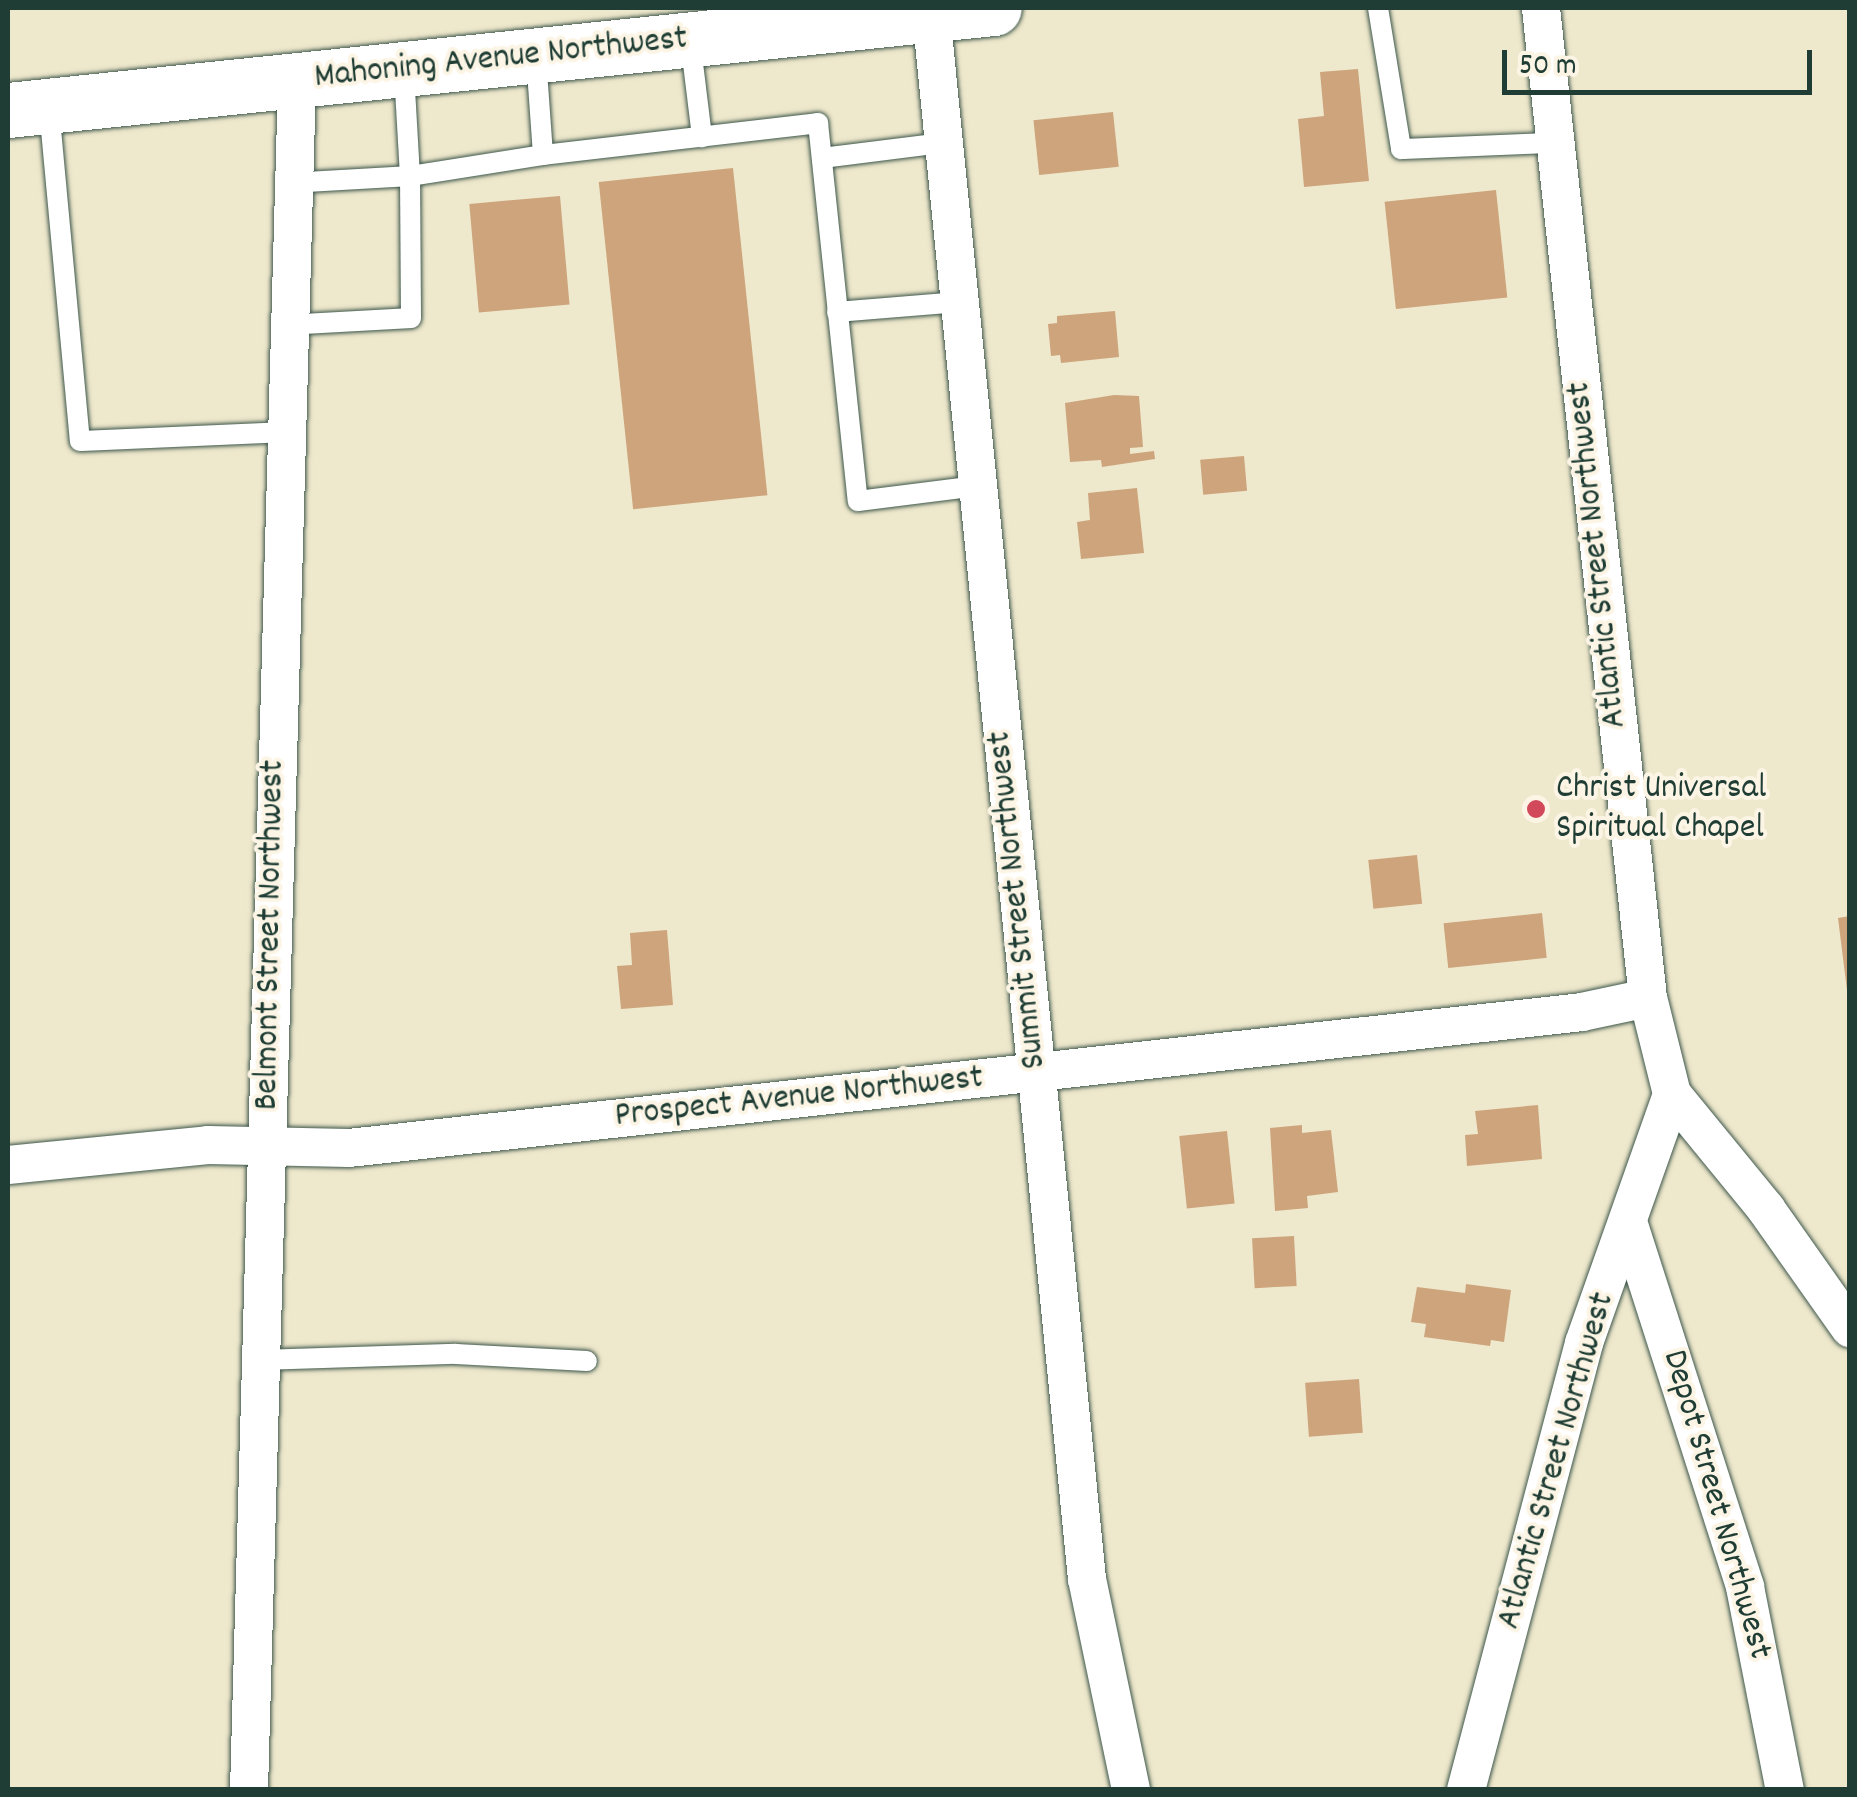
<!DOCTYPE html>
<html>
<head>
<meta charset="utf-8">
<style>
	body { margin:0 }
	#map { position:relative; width:1857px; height:1797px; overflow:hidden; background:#eee8cc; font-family:Dekko,sans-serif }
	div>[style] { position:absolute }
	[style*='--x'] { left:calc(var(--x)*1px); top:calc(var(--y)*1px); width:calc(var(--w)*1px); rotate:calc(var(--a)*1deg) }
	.building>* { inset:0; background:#cda47c; transform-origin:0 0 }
	.roads { filter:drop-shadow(0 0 2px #3e574b) drop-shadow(0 0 2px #3e574b) }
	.service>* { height:20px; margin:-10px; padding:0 10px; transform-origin:10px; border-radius:10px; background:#fff }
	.minor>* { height:38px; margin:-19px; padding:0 19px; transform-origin:19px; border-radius:19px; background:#fff }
	.secondary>* { height:55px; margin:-27.5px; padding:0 27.5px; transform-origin:27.5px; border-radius:27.5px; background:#fff }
	.dots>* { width:28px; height:28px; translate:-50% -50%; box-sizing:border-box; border:5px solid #fcf5e5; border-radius:50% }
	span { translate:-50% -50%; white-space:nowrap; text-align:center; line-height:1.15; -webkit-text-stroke:8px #fcf5e5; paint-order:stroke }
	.street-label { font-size:35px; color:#1f3d34 }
	.poi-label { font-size:35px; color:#1f3d34 }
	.left { translate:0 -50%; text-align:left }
	.frame { position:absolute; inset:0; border:10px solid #1f3d34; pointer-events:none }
	.scale { position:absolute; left:1502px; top:50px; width:310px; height:45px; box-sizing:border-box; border:5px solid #1f3d34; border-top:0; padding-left:12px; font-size:30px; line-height:35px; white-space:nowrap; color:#1f3d34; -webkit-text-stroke:8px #fcf5e5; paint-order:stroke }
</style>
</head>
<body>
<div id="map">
	<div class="building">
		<div style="clip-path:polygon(1358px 69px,1369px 181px,1304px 187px,1298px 119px,1324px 116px,1320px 72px)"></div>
		<div style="left:1113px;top:112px;width:55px;height:80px;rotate:84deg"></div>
		<div style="left:733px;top:168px;width:329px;height:135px;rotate:84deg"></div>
		<div style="left:1496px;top:190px;width:108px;height:112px;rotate:84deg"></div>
		<div style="left:560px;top:196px;width:109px;height:91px;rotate:85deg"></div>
		<div style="clip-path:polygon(1115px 311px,1119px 357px,1061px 363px,1060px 355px,1051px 356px,1048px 324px,1057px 323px,1057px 316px)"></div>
		<div style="clip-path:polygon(1114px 395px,1139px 396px,1143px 447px,1130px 448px,1130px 454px,1154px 451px,1155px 459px,1102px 467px,1101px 460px,1070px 462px,1065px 403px)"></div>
		<div style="left:1244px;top:456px;width:35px;height:44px;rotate:85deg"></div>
		<div style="clip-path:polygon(1137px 488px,1144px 553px,1081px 559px,1077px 522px,1090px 520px,1088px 493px)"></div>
		<div style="left:1417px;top:855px;width:49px;height:49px;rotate:84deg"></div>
		<div style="left:1542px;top:913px;width:45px;height:99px;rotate:84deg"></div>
		<div style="clip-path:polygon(1850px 916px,1850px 990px,1847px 990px,1838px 918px)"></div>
		<div style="clip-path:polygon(667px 930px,673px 1005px,621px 1009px,617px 966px,632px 965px,630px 933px)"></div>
		<div style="clip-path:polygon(1538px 1105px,1542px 1159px,1467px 1166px,1465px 1135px,1478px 1134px,1475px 1111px)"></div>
		<div style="clip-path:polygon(1302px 1125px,1302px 1133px,1331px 1130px,1338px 1192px,1307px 1196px,1308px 1208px,1275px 1211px,1270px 1128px)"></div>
		<div style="left:1227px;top:1131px;width:73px;height:48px;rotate:84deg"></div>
		<div style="left:1294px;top:1236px;width:50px;height:42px;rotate:87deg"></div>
		<div style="clip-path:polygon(1466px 1284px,1511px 1290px,1504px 1342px,1491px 1340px,1490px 1346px,1424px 1337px,1426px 1324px,1411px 1322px,1417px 1287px,1465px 1293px)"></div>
		<div style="left:1359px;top:1379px;width:54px;height:54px;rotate:86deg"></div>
	</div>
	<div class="roads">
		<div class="service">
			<div style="--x:1378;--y:8;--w:143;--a:80.7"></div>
			<div style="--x:1401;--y:149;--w:150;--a:-2.3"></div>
			<div style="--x:690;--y:39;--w:99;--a:83"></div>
			<div style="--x:536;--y:57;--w:98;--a:85.9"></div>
			<div style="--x:543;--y:155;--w:277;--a:-6.6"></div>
			<div style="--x:818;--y:123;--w:380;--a:84"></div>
			<div style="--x:858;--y:501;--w:120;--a:-7.2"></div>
			<div style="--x:49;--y:108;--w:334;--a:84.7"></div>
			<div style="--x:80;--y:441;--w:203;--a:-2.5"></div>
			<div style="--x:822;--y:158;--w:122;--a:-7.1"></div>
			<div style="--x:290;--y:183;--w:120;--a:-3.3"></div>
			<div style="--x:410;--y:176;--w:105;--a:-93.3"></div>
			<div style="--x:837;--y:312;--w:122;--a:-4.7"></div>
			<div style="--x:286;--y:325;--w:125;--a:-3.2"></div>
			<div style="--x:411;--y:318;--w:142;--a:-90.4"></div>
			<div style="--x:410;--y:176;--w:135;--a:-9"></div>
			<div style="--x:260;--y:1360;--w:196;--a:-1.8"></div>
			<div style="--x:456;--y:1354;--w:131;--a:3.1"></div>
		</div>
		<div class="minor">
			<div style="--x:931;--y:13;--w:1574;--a:84.31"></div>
			<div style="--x:1087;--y:1579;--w:216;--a:78.2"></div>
			<div style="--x:1672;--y:1094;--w:149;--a:50.7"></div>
			<div style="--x:1766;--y:1209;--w:146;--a:54.8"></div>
			<div style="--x:8;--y:1165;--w:201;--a:-5.7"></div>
			<div style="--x:208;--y:1145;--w:141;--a:1.2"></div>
			<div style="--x:349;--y:1148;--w:1240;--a:-6.29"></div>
			<div style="--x:1582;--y:1012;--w:67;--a:-12"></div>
			<div style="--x:1629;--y:1225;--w:380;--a:72.2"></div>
			<div style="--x:1745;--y:1587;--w:207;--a:78.9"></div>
			<div style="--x:249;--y:1790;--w:1710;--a:-88.39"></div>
			<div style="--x:1466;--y:1790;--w:462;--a:-75.2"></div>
			<div style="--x:1584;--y:1343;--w:264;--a:-70.5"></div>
			<div style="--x:1672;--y:1094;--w:99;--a:-104"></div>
			<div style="--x:1648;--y:998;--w:996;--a:-96.17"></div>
		</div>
		<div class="secondary">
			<div style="--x:8;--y:110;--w:991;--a:-5.91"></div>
		</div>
	</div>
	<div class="dots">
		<div style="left:1536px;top:809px;background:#d1495b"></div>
	</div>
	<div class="street-label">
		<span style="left:501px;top:59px;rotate:-6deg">Mahoning Avenue Northwest</span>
		<span style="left:1598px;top:555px;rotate:-96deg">Atlantic Street Northwest</span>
		<span style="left:1018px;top:900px;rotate:-96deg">Summit Street Northwest</span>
		<span style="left:271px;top:935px;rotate:-89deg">Belmont Street Northwest</span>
		<span style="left:799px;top:1098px;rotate:-6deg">Prospect Avenue Northwest</span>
		<span style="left:1557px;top:1461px;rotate:-74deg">Atlantic Street Northwest</span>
		<span style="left:1716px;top:1505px;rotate:74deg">Depot Street Northwest</span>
	</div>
	<div class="poi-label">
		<span class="left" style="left:1556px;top:809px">Christ Universal<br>Spiritual Chapel</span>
	</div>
	<div class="frame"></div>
	<div class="scale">50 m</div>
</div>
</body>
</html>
